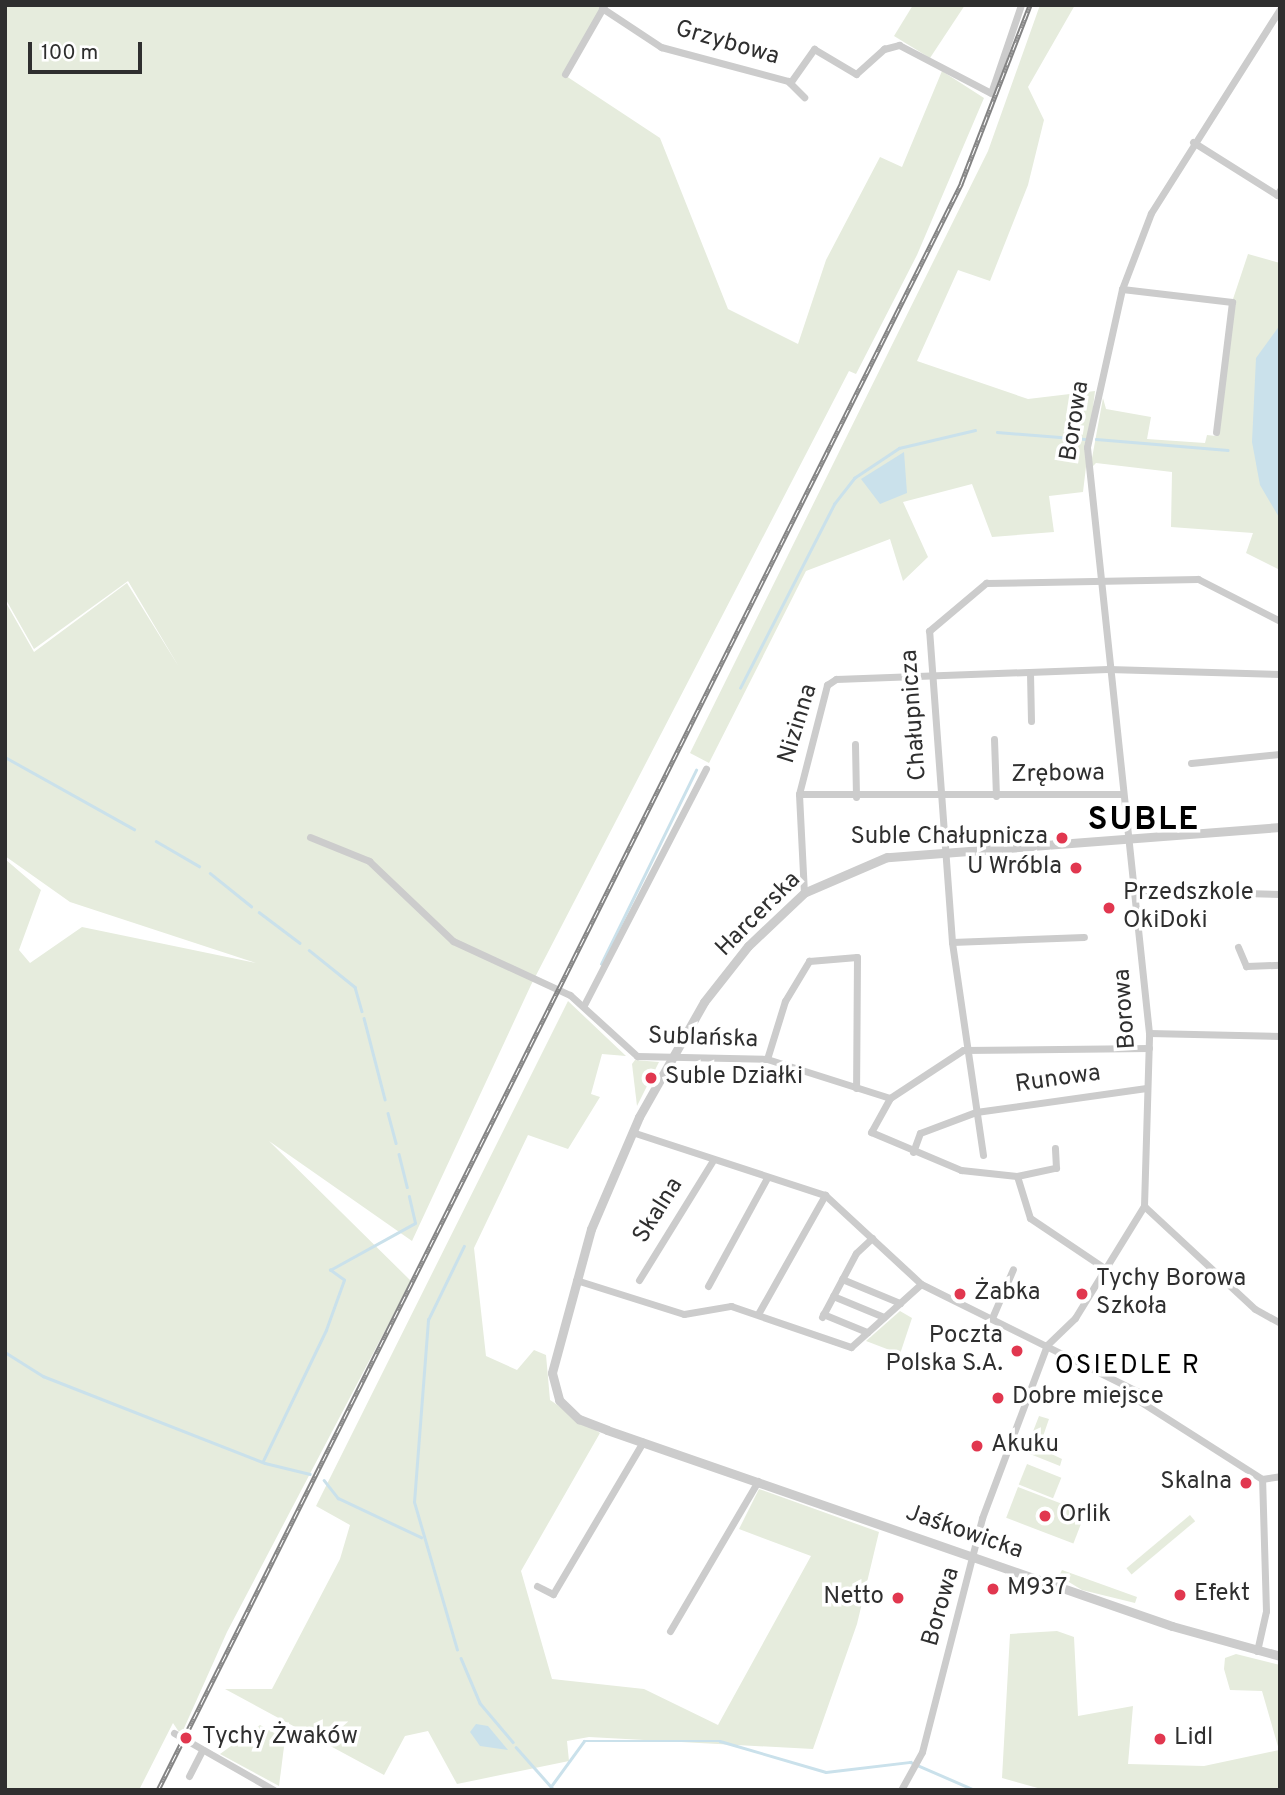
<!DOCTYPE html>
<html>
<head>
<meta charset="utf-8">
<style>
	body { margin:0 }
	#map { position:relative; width:1285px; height:1795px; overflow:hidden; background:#fff; font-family:Overpass,sans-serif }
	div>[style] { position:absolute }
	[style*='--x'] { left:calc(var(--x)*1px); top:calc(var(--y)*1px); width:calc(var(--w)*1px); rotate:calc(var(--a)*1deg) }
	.green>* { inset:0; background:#e6ecdd; transform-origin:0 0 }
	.water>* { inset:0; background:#cae1eb }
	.stream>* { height:2.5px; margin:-1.25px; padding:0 1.25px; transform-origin:1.25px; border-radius:1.25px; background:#cae1eb }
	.minor>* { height:7px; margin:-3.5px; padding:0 3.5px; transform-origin:3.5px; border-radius:3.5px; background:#ccc }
	.tertiary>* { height:9px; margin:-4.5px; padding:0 4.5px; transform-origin:4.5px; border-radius:4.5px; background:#ccc }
	.rail>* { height:5px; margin-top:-2.5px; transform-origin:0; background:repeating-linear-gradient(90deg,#fff 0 8px,#848484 0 16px); box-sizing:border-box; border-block:2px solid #848484 }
	.dots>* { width:19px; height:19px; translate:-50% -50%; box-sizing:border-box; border:4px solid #fff; border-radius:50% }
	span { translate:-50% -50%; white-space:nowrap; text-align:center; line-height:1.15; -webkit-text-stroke:7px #fff; paint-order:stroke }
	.street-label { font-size:24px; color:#2f2f2f }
	.poi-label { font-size:24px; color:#2f2f2f }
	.right { translate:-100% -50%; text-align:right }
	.left { translate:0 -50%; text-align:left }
	.neighbourhood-label { font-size:26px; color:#000; letter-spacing:2px }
	.district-label { font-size:32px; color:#000; font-weight:700; letter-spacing:2px }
	.frame { position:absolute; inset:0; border:7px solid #2f2f2f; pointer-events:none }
	.scale { position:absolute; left:28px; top:42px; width:114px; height:32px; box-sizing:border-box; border:4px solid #2f2f2f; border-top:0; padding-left:9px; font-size:21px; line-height:24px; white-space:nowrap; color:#2f2f2f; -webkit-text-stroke:5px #fff; paint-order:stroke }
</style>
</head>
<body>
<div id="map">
	<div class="green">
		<div style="clip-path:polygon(5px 5px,602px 5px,563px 74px,660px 138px,728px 309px,798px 344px,826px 260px,880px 157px,902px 167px,942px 71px,984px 98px,917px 255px,856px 374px,849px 371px,531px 985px,412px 1241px,269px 1141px,411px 1281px,227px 1632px,181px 1735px,173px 1723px,139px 1790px,5px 1790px,5px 859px,41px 890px,19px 950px,30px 963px,82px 927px,256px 963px,70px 902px,5px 856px,5px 601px,34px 652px,127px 583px,179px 667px,128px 581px,34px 649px,5px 598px)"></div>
		<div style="clip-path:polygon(913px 5px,965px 5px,930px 58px,894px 36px)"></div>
		<div style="clip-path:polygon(1040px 5px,1075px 5px,1028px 87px,1044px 120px,1028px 185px,990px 281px,958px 270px,917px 361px,1028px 399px,1095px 391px,1083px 492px,1049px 496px,1054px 532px,992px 537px,972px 484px,903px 502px,928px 557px,903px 581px,890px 539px,806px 571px,709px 763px,690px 753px,988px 151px)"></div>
		<div style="clip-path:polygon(1248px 254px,1280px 263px,1280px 570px,1246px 553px,1253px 533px,1171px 527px,1172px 472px,1096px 463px,1090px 469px,1103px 398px,1106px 409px,1151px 417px,1147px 439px,1205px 443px,1207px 435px,1216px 436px,1232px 302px)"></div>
		<div style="clip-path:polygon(568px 1001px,626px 1056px,602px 1054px,591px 1094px,600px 1097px,568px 1149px,528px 1135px,474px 1248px,486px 1356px,517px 1370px,534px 1350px,546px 1355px,550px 1400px,600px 1433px,521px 1571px,552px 1679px,644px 1689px,718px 1725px,811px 1556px,739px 1529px,759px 1489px,879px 1532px,857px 1624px,813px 1749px,589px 1737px,567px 1741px,569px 1761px,457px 1784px,428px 1731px,405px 1736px,384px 1775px,225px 1689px,272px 1689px,340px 1559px,350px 1525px,316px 1506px)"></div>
		<div style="clip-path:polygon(635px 1060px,659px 1062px,637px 1106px,632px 1064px)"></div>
		<div style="clip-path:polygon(900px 1311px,912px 1318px,900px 1354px,866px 1341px)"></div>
		<div style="clip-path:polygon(1039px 1416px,1049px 1419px,1039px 1448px,1062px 1459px,1060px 1466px,1025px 1452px)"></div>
		<div style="left:1027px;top:1464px;width:37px;height:22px;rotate:22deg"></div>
		<div style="left:1018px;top:1487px;width:72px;height:33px;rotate:21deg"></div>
		<div style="left:1190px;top:1515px;width:8px;height:83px;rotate:50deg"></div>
		<div style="clip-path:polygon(1062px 1570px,1137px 1597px,1135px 1603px,1082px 1590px,1059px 1576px)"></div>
		<div style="clip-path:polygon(1057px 1631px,1074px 1637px,1078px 1716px,1133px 1706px,1128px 1764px,1204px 1766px,1279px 1750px,1262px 1691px,1230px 1690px,1224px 1669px,1225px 1658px,1236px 1654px,1280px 1665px,1280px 1790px,1045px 1790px,1002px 1778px,1010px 1634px)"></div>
		<div style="clip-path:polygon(260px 1725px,285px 1739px,279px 1786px,220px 1754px)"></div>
	</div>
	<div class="water">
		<div style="clip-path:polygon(1280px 325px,1280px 519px,1260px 485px,1252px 442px,1256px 358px)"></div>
		<div style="clip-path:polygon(904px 452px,907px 493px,880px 504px,861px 479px)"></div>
		<div style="clip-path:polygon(476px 1724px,488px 1726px,508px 1750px,480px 1746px,470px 1732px)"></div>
	</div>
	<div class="stream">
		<div style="--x:997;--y:432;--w:88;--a:4.5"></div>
		<div style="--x:1096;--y:439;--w:132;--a:4.8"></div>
		<div style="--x:740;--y:688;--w:207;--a:-62.9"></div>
		<div style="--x:834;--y:504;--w:33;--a:-52"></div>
		<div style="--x:854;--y:478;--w:54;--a:-33.7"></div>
		<div style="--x:899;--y:448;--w:78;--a:-13.3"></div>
		<div style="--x:5;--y:757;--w:148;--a:29.2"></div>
		<div style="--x:156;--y:841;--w:50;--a:30.2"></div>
		<div style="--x:210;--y:873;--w:53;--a:38.8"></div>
		<div style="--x:259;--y:912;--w:51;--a:37.1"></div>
		<div style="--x:309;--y:950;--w:59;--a:38.8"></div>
		<div style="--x:355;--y:987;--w:25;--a:74"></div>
		<div style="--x:601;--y:964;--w:216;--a:-63.9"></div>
		<div style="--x:364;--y:1018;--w:84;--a:75.5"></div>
		<div style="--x:388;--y:1113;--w:31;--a:75"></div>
		<div style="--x:399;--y:1154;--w:34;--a:76"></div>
		<div style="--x:5;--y:1352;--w:45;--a:32.3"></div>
		<div style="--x:43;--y:1376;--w:238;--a:21.4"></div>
		<div style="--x:265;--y:1463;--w:46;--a:13.7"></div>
		<div style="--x:263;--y:1461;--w:145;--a:-64.3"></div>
		<div style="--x:326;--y:1330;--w:53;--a:-70.2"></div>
		<div style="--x:344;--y:1280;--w:17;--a:-144"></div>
		<div style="--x:330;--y:1270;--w:97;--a:-28.9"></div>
		<div style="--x:415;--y:1223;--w:27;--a:-103"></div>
		<div style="--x:324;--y:1480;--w:23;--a:52"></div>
		<div style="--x:338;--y:1498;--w:92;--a:25.2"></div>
		<div style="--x:457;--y:1650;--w:154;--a:-106.2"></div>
		<div style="--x:414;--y:1502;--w:183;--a:-85.6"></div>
		<div style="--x:428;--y:1320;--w:82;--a:-64.1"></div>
		<div style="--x:461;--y:1658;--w:49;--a:67.1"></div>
		<div style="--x:480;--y:1703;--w:51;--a:49.8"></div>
		<div style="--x:516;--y:1747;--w:57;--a:48.5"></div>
		<div style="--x:552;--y:1785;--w:54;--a:-54"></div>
		<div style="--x:584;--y:1741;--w:136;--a:0"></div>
		<div style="--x:720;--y:1741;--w:110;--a:16.3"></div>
		<div style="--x:826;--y:1772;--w:85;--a:-6.8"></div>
		<div style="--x:910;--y:1762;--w:71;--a:23.3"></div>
		<div style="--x:1278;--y:1790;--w:2;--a:-27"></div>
	</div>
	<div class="minor">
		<div style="--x:602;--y:8;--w:71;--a:33.5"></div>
		<div style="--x:661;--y:47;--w:131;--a:15"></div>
		<div style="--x:788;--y:81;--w:23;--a:45"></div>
		<div style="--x:565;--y:74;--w:78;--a:-60.2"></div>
		<div style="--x:790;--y:83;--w:42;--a:-54.8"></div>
		<div style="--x:814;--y:49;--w:49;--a:30.8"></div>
		<div style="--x:856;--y:74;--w:38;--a:-42"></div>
		<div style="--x:884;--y:49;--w:16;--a:-15"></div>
		<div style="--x:899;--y:45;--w:104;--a:27.6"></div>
		<div style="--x:991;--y:93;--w:93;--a:-71.2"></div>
		<div style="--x:1193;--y:142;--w:99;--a:32.2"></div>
		<div style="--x:1277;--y:195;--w:6;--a:-59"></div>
		<div style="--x:1122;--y:289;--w:111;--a:6.7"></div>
		<div style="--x:1232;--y:302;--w:131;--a:97"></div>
		<div style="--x:1030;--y:673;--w:48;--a:88.8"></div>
		<div style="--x:994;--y:739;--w:57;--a:88"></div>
		<div style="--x:855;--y:744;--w:53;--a:88.9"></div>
		<div style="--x:1191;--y:763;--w:89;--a:-5.8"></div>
		<div style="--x:799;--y:794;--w:323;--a:0"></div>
		<div style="--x:310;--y:837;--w:64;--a:22.1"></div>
		<div style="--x:369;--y:861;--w:116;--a:43.6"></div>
		<div style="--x:453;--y:941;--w:129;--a:24.8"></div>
		<div style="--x:570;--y:995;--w:91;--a:42.3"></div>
		<div style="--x:637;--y:1056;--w:130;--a:1.3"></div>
		<div style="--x:767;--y:1059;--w:129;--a:17.6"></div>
		<div style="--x:890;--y:1098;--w:87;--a:-33.3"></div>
		<div style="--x:963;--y:1050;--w:186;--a:-0.6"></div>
		<div style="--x:1134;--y:890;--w:146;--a:1.6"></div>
		<div style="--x:804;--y:893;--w:99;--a:-92.9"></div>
		<div style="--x:799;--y:794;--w:113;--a:-75.6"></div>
		<div style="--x:827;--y:685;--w:11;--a:-34"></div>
		<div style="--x:836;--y:679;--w:272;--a:-2.1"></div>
		<div style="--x:1108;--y:669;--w:172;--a:1.7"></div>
		<div style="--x:952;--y:942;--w:132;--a:-2.2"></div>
		<div style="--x:1238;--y:947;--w:21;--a:67"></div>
		<div style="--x:1246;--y:966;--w:34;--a:-2"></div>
		<div style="--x:584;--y:1005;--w:266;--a:-62.7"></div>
		<div style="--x:1149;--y:1033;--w:131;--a:1.3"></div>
		<div style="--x:767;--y:1059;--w:61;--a:-72.8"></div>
		<div style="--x:785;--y:1001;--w:47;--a:-59"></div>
		<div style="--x:809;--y:961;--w:48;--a:-4.8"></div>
		<div style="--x:857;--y:957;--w:131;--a:90.4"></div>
		<div style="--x:890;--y:1098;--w:39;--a:119"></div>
		<div style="--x:871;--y:1132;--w:98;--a:22.9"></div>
		<div style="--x:961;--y:1170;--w:56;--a:6.1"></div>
		<div style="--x:1017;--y:1176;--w:44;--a:72.8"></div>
		<div style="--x:1030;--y:1218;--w:92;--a:33.9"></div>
		<div style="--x:632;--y:1132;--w:203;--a:18.1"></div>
		<div style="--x:825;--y:1195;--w:131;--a:42.8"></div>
		<div style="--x:921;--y:1284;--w:241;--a:26.4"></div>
		<div style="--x:1137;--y:1391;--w:9;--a:84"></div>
		<div style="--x:1138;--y:1400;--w:147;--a:32.5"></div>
		<div style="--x:1262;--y:1479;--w:18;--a:-9"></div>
		<div style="--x:913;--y:1152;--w:20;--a:-70"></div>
		<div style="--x:920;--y:1133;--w:60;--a:-20.6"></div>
		<div style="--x:976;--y:1112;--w:172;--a:-8"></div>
		<div style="--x:983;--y:1155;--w:215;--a:-98.3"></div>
		<div style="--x:952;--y:942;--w:312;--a:-94.2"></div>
		<div style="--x:929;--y:631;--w:75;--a:-40.1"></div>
		<div style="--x:986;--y:583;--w:212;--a:-1.1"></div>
		<div style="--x:1198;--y:579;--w:92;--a:27.1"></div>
		<div style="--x:1017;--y:1176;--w:40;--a:-12"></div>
		<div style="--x:1056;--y:1168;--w:20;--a:-93"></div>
		<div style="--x:1144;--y:1206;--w:151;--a:42.9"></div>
		<div style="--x:1255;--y:1309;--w:29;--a:29"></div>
		<div style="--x:842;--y:1279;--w:63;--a:22.5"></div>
		<div style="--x:576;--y:1280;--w:113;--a:17.5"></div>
		<div style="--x:684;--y:1314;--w:48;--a:-9.7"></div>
		<div style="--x:731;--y:1306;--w:127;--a:18.9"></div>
		<div style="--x:851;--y:1347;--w:94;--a:-42"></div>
		<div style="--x:639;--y:1280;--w:139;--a:-58.3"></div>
		<div style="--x:708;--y:1286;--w:123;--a:-61.4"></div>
		<div style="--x:833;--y:1296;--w:55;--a:22.4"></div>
		<div style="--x:758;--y:1314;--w:137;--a:-60.6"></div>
		<div style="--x:823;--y:1314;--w:48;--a:22.2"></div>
		<div style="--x:822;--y:1317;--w:72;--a:-62"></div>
		<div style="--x:856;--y:1253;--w:22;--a:-43"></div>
		<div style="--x:992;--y:1318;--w:53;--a:-66.8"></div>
		<div style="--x:537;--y:1586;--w:18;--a:27"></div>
		<div style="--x:553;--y:1594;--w:177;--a:-59.4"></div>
		<div style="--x:670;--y:1631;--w:174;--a:-59.6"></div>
		<div style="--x:1257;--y:1651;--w:41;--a:-77.3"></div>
		<div style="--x:1266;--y:1611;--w:132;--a:-91.7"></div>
		<div style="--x:174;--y:1733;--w:115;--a:29.7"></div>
		<div style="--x:189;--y:1776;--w:28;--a:-63"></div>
		<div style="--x:901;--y:1790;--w:43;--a:-61.1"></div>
		<div style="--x:922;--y:1752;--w:242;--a:-75.6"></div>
		<div style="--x:982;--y:1518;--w:185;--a:-69.4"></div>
		<div style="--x:1047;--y:1345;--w:39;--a:-44"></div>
		<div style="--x:1075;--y:1318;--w:132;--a:-58.4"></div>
		<div style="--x:1144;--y:1206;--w:173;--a:-88.3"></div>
		<div style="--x:1149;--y:1033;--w:589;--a:-96.04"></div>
		<div style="--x:1087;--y:447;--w:162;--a:-77.5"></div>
		<div style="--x:1122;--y:289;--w:81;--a:-69.1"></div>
		<div style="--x:1151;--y:213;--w:241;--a:-57.7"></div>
	</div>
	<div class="tertiary">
		<div style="--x:1280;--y:827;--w:394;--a:175.6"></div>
		<div style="--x:887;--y:857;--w:90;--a:156.6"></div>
		<div style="--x:804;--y:893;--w:77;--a:136.6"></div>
		<div style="--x:748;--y:946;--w:71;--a:128.2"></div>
		<div style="--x:704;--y:1002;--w:132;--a:119.5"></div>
		<div style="--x:639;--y:1117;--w:122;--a:113.2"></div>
		<div style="--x:591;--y:1229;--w:149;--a:105.2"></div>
		<div style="--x:552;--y:1373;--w:28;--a:75"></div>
		<div style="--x:559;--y:1400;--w:28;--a:44"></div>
		<div style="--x:579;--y:1419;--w:30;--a:21"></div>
		<div style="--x:607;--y:1430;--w:598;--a:19.13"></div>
		<div style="--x:1172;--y:1626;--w:112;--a:15.5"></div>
	</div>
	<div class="rail">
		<div style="--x:158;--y:1790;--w:1796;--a:-63.43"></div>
		<div style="--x:961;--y:184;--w:192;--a:-68.9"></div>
	</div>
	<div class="dots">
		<div style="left:1062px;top:838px;background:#e1374f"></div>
		<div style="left:1076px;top:868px;background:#e1374f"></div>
		<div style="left:1109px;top:908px;background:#e1374f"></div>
		<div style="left:651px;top:1078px;background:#e1374f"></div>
		<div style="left:960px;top:1294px;background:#e1374f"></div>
		<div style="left:1082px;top:1294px;background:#e1374f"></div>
		<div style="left:1017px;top:1351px;background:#e1374f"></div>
		<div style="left:998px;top:1398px;background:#e1374f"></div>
		<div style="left:977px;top:1446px;background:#e1374f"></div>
		<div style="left:1246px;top:1483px;background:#e1374f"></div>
		<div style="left:1045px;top:1516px;background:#e1374f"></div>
		<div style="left:993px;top:1589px;background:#e1374f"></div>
		<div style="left:1180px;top:1595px;background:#e1374f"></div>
		<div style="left:898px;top:1598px;background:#e1374f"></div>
		<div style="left:186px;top:1738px;background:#e1374f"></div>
		<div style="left:1160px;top:1739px;background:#e1374f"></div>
	</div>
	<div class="street-label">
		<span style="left:727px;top:44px;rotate:16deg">Grzybowa</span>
		<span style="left:1076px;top:421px;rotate:-81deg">Borowa</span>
		<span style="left:915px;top:715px;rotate:-94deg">Chałupnicza</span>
		<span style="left:799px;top:724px;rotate:-73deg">Nizinna</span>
		<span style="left:1058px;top:775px;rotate:-1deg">Zrębowa</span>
		<span style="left:759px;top:915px;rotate:-45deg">Harcerska</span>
		<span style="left:1126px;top:1009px;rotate:-94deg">Borowa</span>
		<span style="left:703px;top:1039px;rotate:2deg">Sublańska</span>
		<span style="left:1058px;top:1080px;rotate:-8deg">Runowa</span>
		<span style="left:659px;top:1211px;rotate:-58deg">Skalna</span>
		<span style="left:964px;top:1533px;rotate:19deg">Jaśkowicka</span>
		<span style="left:942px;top:1607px;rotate:-74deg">Borowa</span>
	</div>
	<div class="poi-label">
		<span class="right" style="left:1048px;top:838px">Suble Chałupnicza</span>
		<span class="right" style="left:1062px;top:868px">U Wróbla</span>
		<span class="left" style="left:1123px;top:908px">Przedszkole<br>OkiDoki</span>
		<span class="left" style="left:665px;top:1078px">Suble Działki</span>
		<span class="left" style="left:1096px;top:1294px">Tychy Borowa<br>Szkoła</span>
		<span class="left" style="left:974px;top:1294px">Żabka</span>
		<span class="right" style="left:1003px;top:1351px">Poczta<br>Polska S.A.</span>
		<span class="left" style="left:1012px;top:1398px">Dobre miejsce</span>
		<span class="left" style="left:991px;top:1446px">Akuku</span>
		<span class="right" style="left:1232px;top:1483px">Skalna</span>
		<span class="left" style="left:1059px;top:1516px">Orlik</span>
		<span class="left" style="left:1007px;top:1589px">M937</span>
		<span class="left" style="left:1194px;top:1595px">Efekt</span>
		<span class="right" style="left:884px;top:1598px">Netto</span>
		<span class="left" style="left:202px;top:1738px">Tychy Żwaków</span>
		<span class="left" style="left:1174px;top:1739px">Lidl</span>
	</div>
	<div class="neighbourhood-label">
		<span style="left:1128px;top:1367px">OSIEDLE R</span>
	</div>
	<div class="district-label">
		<span style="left:1144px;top:821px">SUBLE</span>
	</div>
	<div class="frame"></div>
	<div class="scale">100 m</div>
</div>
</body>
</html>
